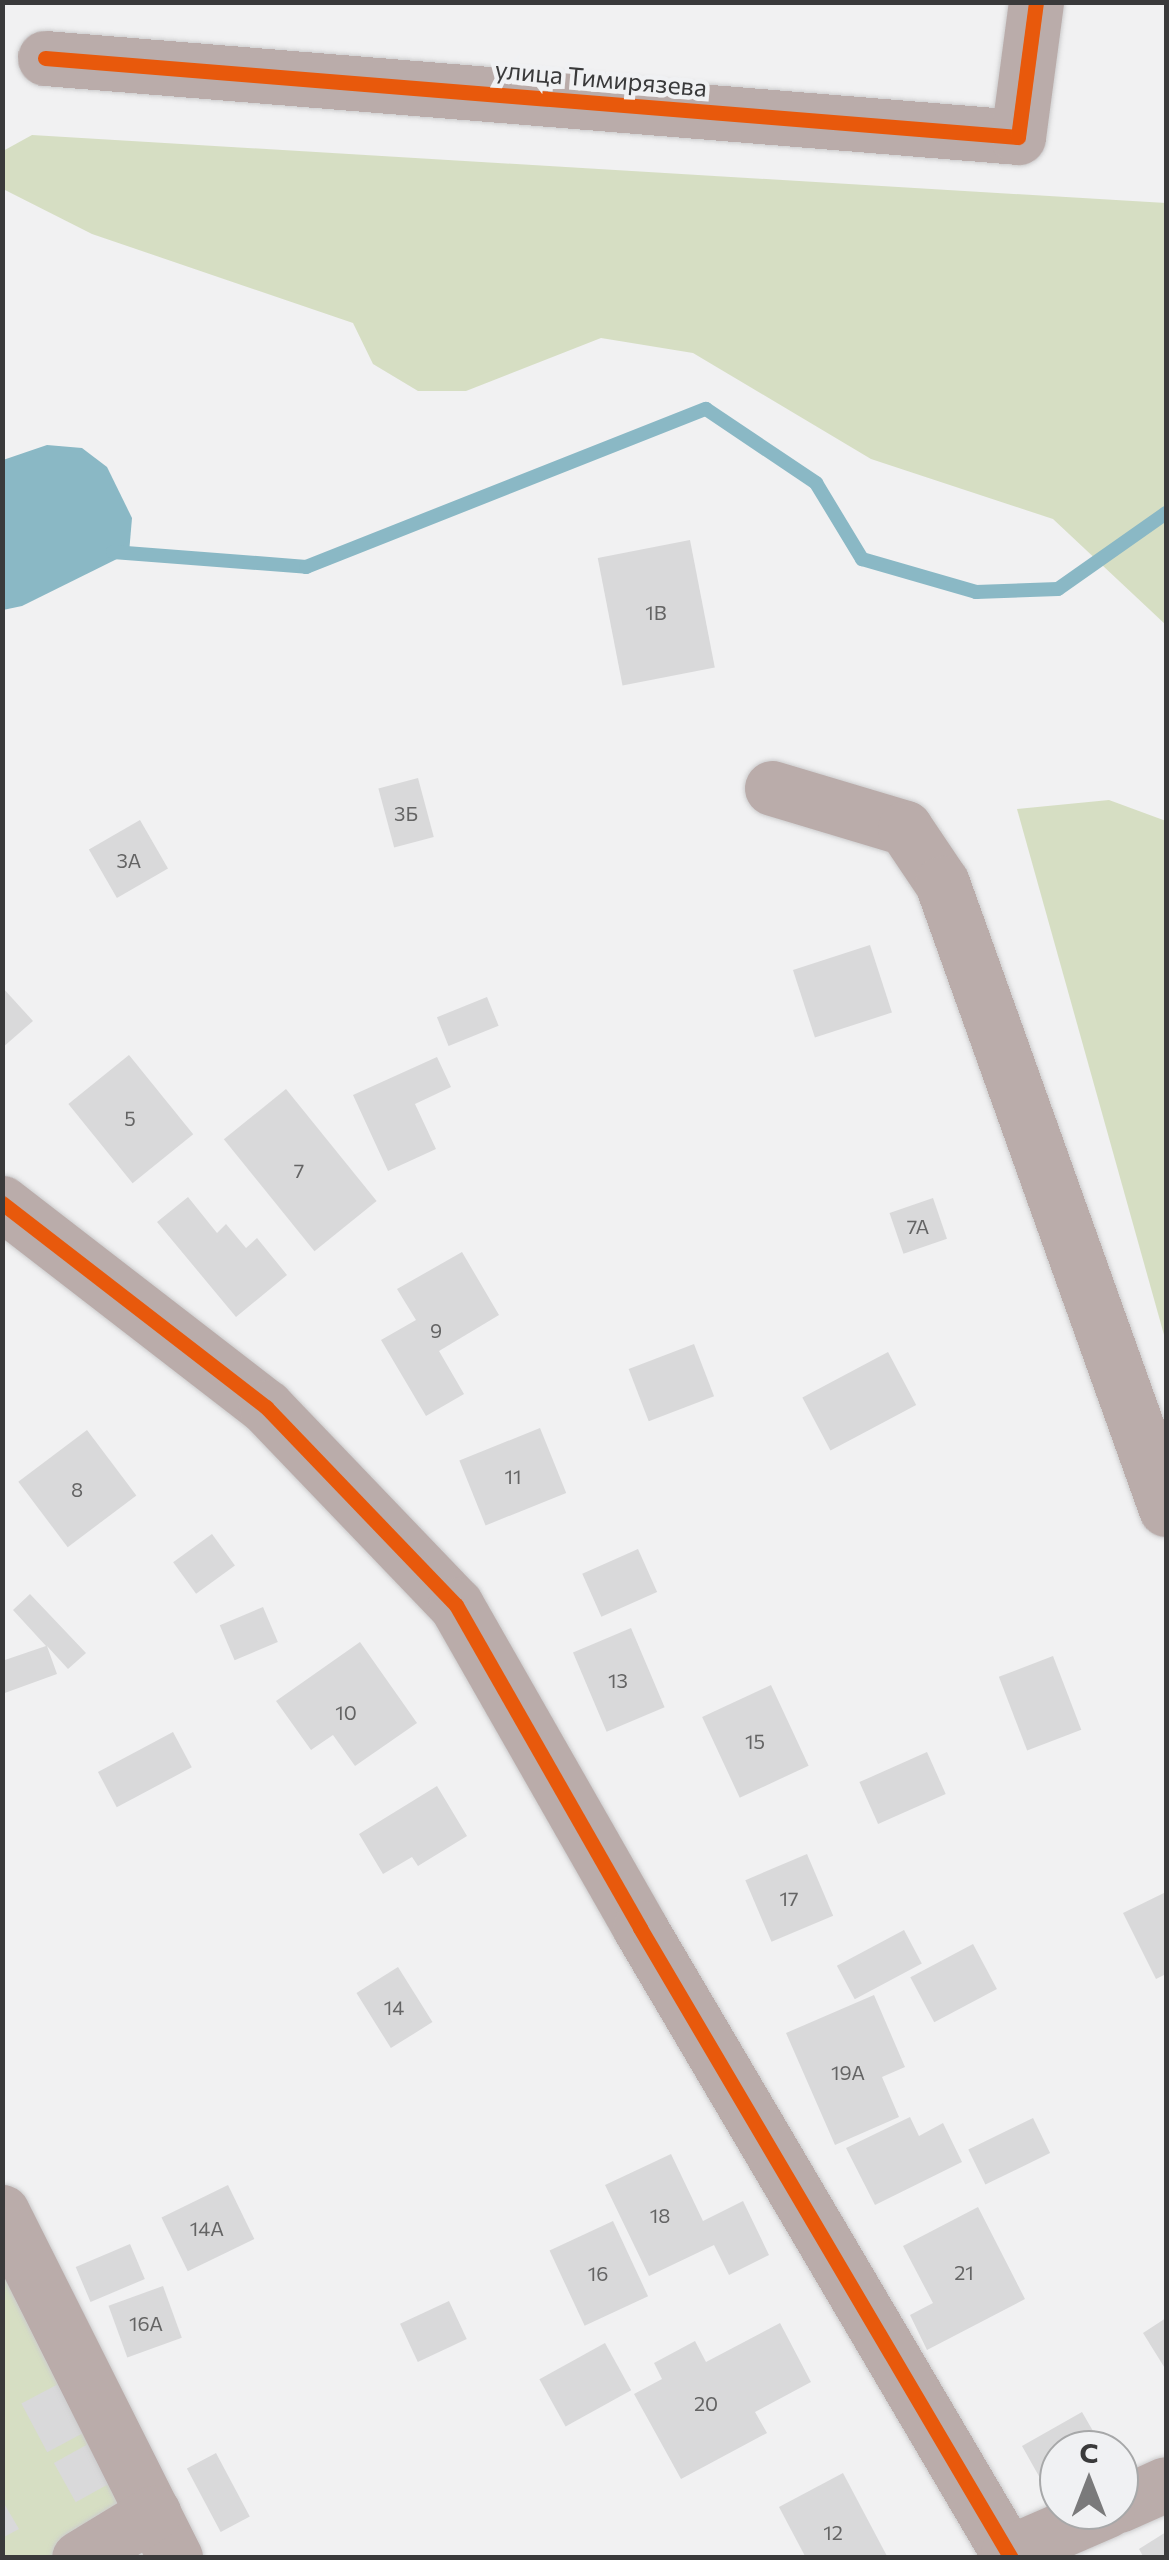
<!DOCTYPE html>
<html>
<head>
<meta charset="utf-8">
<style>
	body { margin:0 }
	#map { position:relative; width:1169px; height:2560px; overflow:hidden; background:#f1f1f2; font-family:Commissioner,sans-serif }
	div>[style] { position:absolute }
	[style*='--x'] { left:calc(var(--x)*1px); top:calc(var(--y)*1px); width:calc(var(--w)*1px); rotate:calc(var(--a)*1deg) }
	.green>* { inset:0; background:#d6dec3 }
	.water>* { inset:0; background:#8ab8c5 }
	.stream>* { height:14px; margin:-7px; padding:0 7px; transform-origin:7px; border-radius:7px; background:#8ab8c5 }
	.building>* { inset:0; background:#d9d9da; transform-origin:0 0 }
	.roads { filter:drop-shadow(0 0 2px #cccccd) drop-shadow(0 0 2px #cccccd) }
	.minor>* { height:55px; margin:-27.5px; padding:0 27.5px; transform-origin:27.5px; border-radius:27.5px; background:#baacaa }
	.cycleway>* { height:15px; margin:-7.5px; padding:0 7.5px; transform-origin:7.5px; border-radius:7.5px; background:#e8590c }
	span { translate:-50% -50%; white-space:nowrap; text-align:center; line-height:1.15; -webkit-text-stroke:9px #f0f1f3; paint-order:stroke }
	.number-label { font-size:20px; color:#646464 }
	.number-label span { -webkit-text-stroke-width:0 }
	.street-label { font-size:25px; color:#3a3a3b }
	.frame { position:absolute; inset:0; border:5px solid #3a3a3b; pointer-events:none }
	.north { position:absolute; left:1039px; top:2430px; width:100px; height:100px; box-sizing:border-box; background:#f0f1f3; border:2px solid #a7a8a9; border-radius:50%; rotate:0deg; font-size:28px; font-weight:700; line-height:40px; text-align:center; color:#3a3a3b }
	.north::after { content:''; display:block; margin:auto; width:35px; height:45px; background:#7a7a7b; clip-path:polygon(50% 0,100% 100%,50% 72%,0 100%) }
</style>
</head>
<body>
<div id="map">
	<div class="green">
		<div style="clip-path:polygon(32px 135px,1166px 203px,1166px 625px,1053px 519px,871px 459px,693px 353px,601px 338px,466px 391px,418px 391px,373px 364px,353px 323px,92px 234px,3px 189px,3px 151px)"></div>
		<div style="clip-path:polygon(1109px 800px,1166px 821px,1166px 1342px,1017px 809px)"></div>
		<div style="clip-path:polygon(2px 2186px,152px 2513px,91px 2557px,3px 2557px)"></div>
	</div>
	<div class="water">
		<div style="clip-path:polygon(47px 445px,82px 448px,107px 467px,132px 518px,129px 553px,22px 606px,3px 610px,3px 460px)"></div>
	</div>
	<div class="stream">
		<div style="--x:113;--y:552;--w:194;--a:4.4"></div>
		<div style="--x:306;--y:567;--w:430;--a:-21.6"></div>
		<div style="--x:706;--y:409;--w:133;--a:33.9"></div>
		<div style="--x:816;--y:483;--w:89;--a:58.8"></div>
		<div style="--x:862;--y:559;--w:119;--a:16.1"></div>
		<div style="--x:976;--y:592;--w:82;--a:-2.1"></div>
		<div style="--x:1058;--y:589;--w:132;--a:-35.1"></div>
	</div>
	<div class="building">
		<div style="left:690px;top:540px;width:130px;height:94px;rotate:79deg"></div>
		<div style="left:418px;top:778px;width:61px;height:41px;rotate:75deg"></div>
		<div style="left:140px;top:820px;width:56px;height:59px;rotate:60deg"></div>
		<div style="left:870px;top:945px;width:71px;height:81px;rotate:72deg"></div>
		<div style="clip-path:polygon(2px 987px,33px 1021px,2px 1048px)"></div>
		<div style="left:487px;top:997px;width:31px;height:54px;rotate:68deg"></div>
		<div style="left:129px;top:1055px;width:102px;height:78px;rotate:51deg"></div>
		<div style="clip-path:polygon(437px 1057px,451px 1087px,415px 1104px,436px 1149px,388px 1171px,353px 1095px)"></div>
		<div style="left:286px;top:1089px;width:144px;height:80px;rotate:51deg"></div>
		<div style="clip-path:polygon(188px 1197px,217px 1233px,226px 1224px,246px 1248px,257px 1238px,287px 1275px,236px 1317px,157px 1222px)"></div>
		<div style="left:933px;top:1198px;width:43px;height:46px;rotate:71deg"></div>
		<div style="clip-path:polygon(462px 1252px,499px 1315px,439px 1351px,464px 1394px,426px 1416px,381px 1340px,416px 1320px,397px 1289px)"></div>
		<div style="left:694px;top:1344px;width:56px;height:70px;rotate:69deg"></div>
		<div style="left:888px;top:1352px;width:60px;height:97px;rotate:62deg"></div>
		<div style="left:540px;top:1428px;width:70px;height:87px;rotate:68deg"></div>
		<div style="left:87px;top:1430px;width:82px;height:86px;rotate:53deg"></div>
		<div style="left:212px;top:1534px;width:39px;height:48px;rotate:54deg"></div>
		<div style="left:638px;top:1549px;width:47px;height:61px;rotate:66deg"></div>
		<div style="clip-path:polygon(30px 1594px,86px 1653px,68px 1669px,47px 1646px,57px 1674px,2px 1694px,2px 1661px,46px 1646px,13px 1610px)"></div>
		<div style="left:263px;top:1607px;width:38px;height:47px;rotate:67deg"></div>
		<div style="left:631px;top:1628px;width:86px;height:63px;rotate:67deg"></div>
		<div style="clip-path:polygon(360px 1642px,417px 1723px,355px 1766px,333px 1735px,311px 1750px,276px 1701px)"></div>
		<div style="left:1053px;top:1656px;width:79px;height:58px;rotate:69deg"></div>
		<div style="left:771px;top:1685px;width:89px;height:76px;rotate:65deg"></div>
		<div style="left:173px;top:1732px;width:40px;height:85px;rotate:62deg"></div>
		<div style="left:927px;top:1752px;width:46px;height:74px;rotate:66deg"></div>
		<div style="clip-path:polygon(437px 1786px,467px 1836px,418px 1866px,412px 1857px,383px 1874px,359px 1834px)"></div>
		<div style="left:807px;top:1854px;width:67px;height:67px;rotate:67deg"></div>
		<div style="clip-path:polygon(1166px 1892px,1166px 1974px,1156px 1979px,1123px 1913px)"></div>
		<div style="left:904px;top:1930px;width:38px;height:76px;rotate:62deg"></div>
		<div style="left:973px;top:1944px;width:51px;height:71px;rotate:62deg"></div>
		<div style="left:398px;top:1967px;width:65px;height:49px;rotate:58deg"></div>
		<div style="clip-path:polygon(874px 1995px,905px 2067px,882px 2077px,899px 2117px,835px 2145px,786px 2033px)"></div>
		<div style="clip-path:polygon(910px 2117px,919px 2136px,943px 2123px,962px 2162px,875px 2205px,846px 2148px)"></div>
		<div style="left:1033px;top:2118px;width:39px;height:72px;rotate:64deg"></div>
		<div style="clip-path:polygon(671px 2154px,703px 2221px,743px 2201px,769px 2255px,729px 2275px,714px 2245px,649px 2276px,605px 2185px)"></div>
		<div style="left:228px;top:2185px;width:60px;height:74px;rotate:64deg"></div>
		<div style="clip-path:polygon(978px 2207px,1025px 2299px,927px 2350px,910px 2315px,933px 2303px,903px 2246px)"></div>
		<div style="left:613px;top:2221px;width:83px;height:70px;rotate:65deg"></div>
		<div style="left:130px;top:2244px;width:38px;height:59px;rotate:67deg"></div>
		<div style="left:163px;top:2286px;width:55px;height:58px;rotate:70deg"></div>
		<div style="left:449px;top:2301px;width:42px;height:54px;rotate:65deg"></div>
		<div style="clip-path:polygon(1166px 2318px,1166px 2370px,1143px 2333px)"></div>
		<div style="clip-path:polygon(780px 2323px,811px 2382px,755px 2412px,767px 2433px,681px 2479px,634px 2394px,662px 2379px,654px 2363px,695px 2341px,706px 2362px)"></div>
		<div style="left:605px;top:2343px;width:54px;height:75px;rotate:61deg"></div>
		<div style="left:62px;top:2382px;width:55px;height:46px;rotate:62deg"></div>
		<div style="clip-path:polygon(1082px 2412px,1104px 2450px,1059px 2450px,1059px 2512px,1022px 2446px)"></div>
		<div style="left:88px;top:2444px;width:45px;height:39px;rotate:61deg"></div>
		<div style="left:216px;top:2453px;width:72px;height:33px;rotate:62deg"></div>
		<div style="clip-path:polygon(843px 2473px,888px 2558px,806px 2558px,779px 2507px)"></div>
		<div style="clip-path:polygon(2px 2500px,19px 2529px,2px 2538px)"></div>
		<div style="clip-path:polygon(1166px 2532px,1166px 2558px,1144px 2558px,1139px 2549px)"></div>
	</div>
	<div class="roads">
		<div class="minor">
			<div style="--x:45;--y:58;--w:976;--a:4.64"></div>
			<div style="--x:1018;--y:137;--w:136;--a:-82.4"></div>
			<div style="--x:772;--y:788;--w:139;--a:16.7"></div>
			<div style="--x:905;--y:828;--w:66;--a:56.1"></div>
			<div style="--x:942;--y:883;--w:665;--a:70.31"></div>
			<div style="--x:2;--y:1203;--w:334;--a:37.7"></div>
			<div style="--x:266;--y:1407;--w:274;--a:46.2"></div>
			<div style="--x:456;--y:1605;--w:372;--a:60.3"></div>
			<div style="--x:640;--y:1928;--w:731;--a:59.51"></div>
			<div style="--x:2;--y:2212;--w:387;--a:63.4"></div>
			<div style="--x:1119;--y:2505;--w:51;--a:-24.1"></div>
			<div style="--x:1008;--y:2553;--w:108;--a:-23.5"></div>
			<div style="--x:79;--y:2558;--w:87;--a:-31.3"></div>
		</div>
	</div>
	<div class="cycleway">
		<div style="--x:45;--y:58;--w:976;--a:4.64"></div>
		<div style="--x:1018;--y:137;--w:136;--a:-82.4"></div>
		<div style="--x:2;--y:1203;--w:334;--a:37.7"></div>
		<div style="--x:266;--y:1407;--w:274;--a:46.2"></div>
		<div style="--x:456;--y:1605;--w:372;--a:60.3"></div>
		<div style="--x:640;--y:1928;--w:731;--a:59.51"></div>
	</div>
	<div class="number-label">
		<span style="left:656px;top:612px">1В</span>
		<span style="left:406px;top:813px">3Б</span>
		<span style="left:129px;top:860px">3А</span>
		<span style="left:130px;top:1118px">5</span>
		<span style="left:299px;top:1170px">7</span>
		<span style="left:918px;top:1226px">7А</span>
		<span style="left:436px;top:1330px">9</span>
		<span style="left:513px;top:1476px">11</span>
		<span style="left:77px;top:1489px">8</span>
		<span style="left:618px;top:1680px">13</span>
		<span style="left:346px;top:1712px">10</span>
		<span style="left:755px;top:1741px">15</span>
		<span style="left:789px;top:1898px">17</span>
		<span style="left:394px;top:2007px">14</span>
		<span style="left:848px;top:2072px">19А</span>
		<span style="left:660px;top:2215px">18</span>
		<span style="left:207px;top:2228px">14А</span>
		<span style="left:964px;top:2272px">21</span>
		<span style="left:598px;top:2273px">16</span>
		<span style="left:146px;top:2323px">16А</span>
		<span style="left:706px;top:2403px">20</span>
		<span style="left:833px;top:2532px">12</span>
	</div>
	<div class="street-label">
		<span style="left:601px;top:78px;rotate:5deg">улица Тимирязева</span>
	</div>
	<div class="frame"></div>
	<div class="north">С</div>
</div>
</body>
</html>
